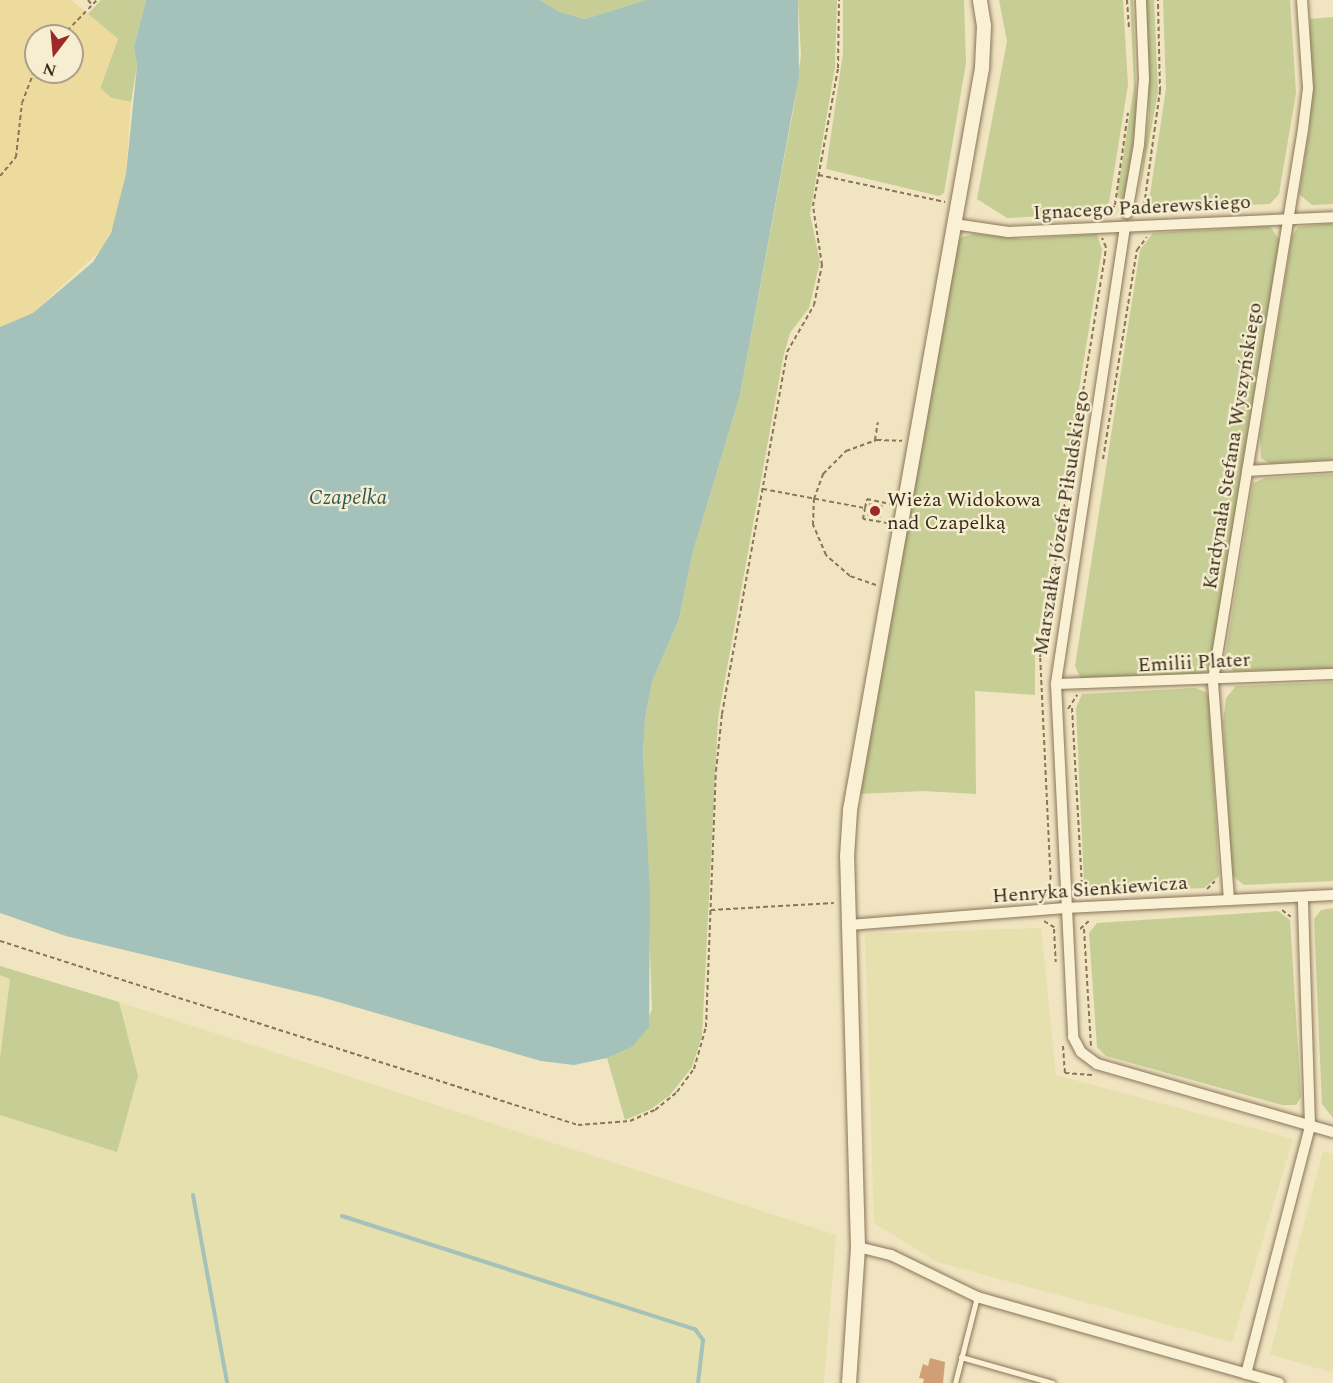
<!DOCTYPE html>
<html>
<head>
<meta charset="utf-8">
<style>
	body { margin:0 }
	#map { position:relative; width:1333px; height:1383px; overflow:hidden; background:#f0e4c1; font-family:Spectral,serif }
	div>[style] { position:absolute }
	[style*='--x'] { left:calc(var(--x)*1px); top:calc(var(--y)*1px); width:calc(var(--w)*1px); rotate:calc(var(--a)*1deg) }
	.farmland>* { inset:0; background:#e6dfae }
	.green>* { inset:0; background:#c6ce95 }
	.sand>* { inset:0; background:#eddb9d }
	.water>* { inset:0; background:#a4c2ba }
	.stream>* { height:4px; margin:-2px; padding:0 2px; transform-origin:2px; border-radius:2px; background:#a4c2ba }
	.building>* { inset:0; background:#d09f76; transform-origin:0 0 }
	.path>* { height:2px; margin-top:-1px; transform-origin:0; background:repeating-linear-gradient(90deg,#8a7558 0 4.5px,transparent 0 7.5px) }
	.roads { filter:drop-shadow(0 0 2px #8a7558) drop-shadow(0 0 2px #8a7558) }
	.service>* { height:5px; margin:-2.5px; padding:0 2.5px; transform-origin:2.5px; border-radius:2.5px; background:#faf1d5 }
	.minor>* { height:10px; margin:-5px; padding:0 5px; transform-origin:5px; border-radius:5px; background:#faf1d5 }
	.tertiary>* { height:14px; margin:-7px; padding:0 7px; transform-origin:7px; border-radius:7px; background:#faf1d5 }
	.dots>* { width:16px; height:16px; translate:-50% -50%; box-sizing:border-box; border:3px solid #f7eed1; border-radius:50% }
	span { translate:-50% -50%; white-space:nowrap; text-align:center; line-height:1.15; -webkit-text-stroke:4.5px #f7eed1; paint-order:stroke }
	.street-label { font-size:20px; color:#392c1d }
	.poi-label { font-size:20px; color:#392c1d }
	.left { translate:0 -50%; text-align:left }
	.water-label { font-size:21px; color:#2b5a59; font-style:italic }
	.north { position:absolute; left:24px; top:24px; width:60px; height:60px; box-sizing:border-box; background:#f7eed1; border:2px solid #aba089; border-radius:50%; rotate:196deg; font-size:16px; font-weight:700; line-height:24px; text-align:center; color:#392c1d }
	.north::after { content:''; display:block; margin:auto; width:21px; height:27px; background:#9c2925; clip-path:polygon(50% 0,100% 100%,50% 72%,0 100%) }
</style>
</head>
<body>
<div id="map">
	<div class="farmland">
		<div style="clip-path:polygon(1041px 928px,1056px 1075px,1293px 1139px,1232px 1342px,937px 1262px,874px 1223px,865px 934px)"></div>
		<div style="clip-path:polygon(0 975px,10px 978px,0 1058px)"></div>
		<div style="clip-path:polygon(119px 1002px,836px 1235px,824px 1383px,0 1383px,0 1115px,117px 1152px,123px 1023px)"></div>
		<div style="clip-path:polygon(1323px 1151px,1333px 1154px,1333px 1373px,1270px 1354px)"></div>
	</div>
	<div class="green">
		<div style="clip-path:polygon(101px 0,146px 0,134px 47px,137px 66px,131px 102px,111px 98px,100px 88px,118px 39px,88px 14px)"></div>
		<div style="clip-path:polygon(540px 0,646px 0,585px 19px,560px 12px)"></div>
		<div style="clip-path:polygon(798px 0,837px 0,835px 67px,810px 214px,820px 262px,809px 308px,790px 333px,783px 358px,718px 718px,702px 1036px,692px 1067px,669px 1096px,651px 1109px,625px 1120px,607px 1058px,632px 1047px,652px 1010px,643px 755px,645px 719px,652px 682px,679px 619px,692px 555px,740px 395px,794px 106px,801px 55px)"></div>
		<div style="clip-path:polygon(843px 0,964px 0,966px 63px,944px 193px,939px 196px,826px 169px,843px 53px)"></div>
		<div style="clip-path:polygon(999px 0,1123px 0,1128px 85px,1109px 203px,1098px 213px,1007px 218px,977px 199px,1007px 41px)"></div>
		<div style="clip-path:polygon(1130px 0,1133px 0,1137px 117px,1125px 202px,1117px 196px,1134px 86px)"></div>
		<div style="clip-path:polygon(1145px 0,1154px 0,1158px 92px,1138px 201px,1149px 115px)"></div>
		<div style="clip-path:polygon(1163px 0,1290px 0,1296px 93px,1279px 194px,1270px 204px,1155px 209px,1149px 201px,1166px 89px)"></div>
		<div style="clip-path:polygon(1333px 17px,1333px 204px,1312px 205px,1299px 194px,1310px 125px,1310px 19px)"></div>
		<div style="clip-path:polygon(1333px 223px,1333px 460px,1271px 464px,1261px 458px,1260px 436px,1292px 236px,1298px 227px)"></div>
		<div style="clip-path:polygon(1270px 226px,1280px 241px,1212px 667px,1202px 674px,1081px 679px,1075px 666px,1140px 250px,1153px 233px)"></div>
		<div style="clip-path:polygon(975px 234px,1023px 239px,1097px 234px,1102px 250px,1035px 655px,1035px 695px,975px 691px,976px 794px,924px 791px,858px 794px,956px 243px,962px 237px)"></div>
		<div style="clip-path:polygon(1333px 474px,1333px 669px,1233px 671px,1225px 658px,1253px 483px,1265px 478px)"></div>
		<div style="clip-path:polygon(1333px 682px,1333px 881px,1244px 885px,1232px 875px,1223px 722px,1226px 698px,1236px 686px)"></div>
		<div style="clip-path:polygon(1195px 688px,1206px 692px,1209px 698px,1219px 876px,1204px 888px,1096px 893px,1084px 882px,1076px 708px,1082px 694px)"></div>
		<div style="clip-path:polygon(1333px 908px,1333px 1118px,1322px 1104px,1314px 919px,1321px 910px)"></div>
		<div style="clip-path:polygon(1278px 911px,1290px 920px,1301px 1097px,1296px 1105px,1282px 1105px,1106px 1056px,1097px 1047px,1089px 933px,1097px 923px)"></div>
		<div style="clip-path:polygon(0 966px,119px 1002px,138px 1076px,117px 1152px,0 1115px,0 1058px,10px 979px,0 975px)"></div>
	</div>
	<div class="sand">
		<div style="clip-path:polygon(evenodd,0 0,71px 0,118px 39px,100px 88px,111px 98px,131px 102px,126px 174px,119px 213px,103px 248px,33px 313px,0 327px,0 0,36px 36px,72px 36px,72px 72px,36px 72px,36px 36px)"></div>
	</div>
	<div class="water">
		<div style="clip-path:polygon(146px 0,540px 0,560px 12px,585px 19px,646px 0,798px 0,799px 76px,740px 395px,692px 555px,679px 619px,652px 682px,645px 719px,643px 755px,650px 896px,649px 1027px,632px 1047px,607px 1058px,574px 1065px,541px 1061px,321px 997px,66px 936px,0 913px,0 327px,33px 313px,66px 285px,93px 262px,111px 233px,126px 174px,137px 66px,134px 47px)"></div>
	</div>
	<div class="stream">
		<div style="--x:193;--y:1195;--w:191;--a:79.7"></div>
		<div style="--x:342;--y:1216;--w:371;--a:17.8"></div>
		<div style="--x:695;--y:1329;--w:14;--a:54"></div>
		<div style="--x:703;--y:1340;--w:43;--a:96.6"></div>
	</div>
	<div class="building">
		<div style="left:869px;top:503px;width:14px;height:13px;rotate:8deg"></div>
		<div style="clip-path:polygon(930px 1358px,945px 1362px,943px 1383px,923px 1383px,924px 1379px,919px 1378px,923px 1364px,928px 1366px)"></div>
	</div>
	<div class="path">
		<div style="--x:88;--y:0;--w:6;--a:51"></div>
		<div style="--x:1127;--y:0;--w:30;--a:86"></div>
		<div style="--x:62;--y:36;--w:50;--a:-45.8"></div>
		<div style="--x:819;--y:175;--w:129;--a:12.1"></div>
		<div style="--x:0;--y:176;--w:25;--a:-50"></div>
		<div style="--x:16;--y:157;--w:54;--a:-83.7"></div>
		<div style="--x:22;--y:103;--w:40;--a:-69"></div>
		<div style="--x:1139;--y:206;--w:14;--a:34"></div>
		<div style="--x:1144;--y:206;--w:116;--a:-82.1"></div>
		<div style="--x:1160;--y:91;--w:91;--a:-91.3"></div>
		<div style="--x:1107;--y:215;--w:13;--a:-51"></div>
		<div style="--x:1115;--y:205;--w:93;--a:-82"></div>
		<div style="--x:875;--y:440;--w:18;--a:-81"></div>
		<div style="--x:1103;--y:459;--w:212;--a:-80.8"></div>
		<div style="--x:1137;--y:250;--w:16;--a:-52"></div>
		<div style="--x:763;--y:489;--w:104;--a:10.6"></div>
		<div style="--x:888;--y:523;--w:25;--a:-171"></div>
		<div style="--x:863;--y:519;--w:11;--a:-80"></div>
		<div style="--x:865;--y:508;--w:9;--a:-77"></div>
		<div style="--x:867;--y:499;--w:25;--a:12"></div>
		<div style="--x:876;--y:585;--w:28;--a:-161"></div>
		<div style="--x:850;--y:576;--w:32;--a:-139"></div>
		<div style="--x:826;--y:555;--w:33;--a:-113"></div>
		<div style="--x:813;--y:525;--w:26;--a:-88"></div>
		<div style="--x:814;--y:499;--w:27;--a:-70"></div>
		<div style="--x:823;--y:474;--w:33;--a:-45"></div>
		<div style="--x:846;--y:451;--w:33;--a:-20"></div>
		<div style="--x:877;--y:440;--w:25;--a:2"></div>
		<div style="--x:1072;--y:708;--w:179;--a:86.8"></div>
		<div style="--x:1068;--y:709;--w:17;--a:-57"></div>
		<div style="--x:1078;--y:887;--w:15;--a:37"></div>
		<div style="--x:1207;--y:889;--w:11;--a:-45"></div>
		<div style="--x:1044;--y:898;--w:13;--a:-58"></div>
		<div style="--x:1051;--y:887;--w:230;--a:-92.7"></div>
		<div style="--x:1040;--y:657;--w:399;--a:-80.8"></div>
		<div style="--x:1104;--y:263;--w:16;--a:-83"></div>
		<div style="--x:1106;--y:247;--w:10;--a:-114"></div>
		<div style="--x:711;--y:910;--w:123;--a:-3.3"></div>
		<div style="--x:1282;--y:910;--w:11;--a:38"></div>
		<div style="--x:1044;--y:921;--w:15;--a:32"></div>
		<div style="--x:1054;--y:929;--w:33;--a:87"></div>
		<div style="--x:1080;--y:929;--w:15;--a:-42"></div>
		<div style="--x:1084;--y:929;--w:117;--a:86.6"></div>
		<div style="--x:0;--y:941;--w:607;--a:17.66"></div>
		<div style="--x:578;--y:1125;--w:52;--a:-4.4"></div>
		<div style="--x:630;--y:1121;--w:27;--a:-24"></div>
		<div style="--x:655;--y:1110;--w:28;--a:-39"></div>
		<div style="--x:677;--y:1092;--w:29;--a:-54"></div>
		<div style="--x:694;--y:1069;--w:44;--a:-74.1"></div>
		<div style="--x:706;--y:1027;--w:256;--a:-87.8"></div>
		<div style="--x:716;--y:771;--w:57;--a:-84"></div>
		<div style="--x:722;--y:714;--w:368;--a:-79.8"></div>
		<div style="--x:787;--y:352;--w:54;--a:-60.1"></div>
		<div style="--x:814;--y:305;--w:41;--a:-78.7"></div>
		<div style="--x:822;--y:265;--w:60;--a:-98.7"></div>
		<div style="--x:813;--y:206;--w:140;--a:-79.7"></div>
		<div style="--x:838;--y:68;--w:68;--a:-89.2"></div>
		<div style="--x:1063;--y:1046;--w:27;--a:86"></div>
		<div style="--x:1065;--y:1073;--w:27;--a:4"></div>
	</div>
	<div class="roads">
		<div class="service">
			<div style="--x:961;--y:1357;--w:95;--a:15.9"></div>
			<div style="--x:955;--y:1383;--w:89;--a:-75.7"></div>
		</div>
		<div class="minor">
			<div style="--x:1127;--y:213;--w:70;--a:-80.1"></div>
			<div style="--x:1139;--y:144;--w:65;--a:-85.6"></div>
			<div style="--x:1144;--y:79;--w:79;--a:-92.2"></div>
			<div style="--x:954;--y:224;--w:55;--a:8.4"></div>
			<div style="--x:1008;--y:232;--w:325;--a:-2.6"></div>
			<div style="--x:1125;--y:227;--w:462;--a:98.6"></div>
			<div style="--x:1056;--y:684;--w:353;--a:87.2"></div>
			<div style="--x:1073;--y:1037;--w:17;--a:62"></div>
			<div style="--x:1081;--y:1052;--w:20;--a:37"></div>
			<div style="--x:1097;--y:1064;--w:246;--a:16.1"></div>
			<div style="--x:1247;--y:471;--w:86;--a:-3.3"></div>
			<div style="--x:1056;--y:684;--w:277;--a:-2.1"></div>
			<div style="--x:1229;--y:900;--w:221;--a:-94.2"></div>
			<div style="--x:1213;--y:680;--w:558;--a:-80.72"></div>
			<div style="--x:1303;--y:129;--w:41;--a:-83"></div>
			<div style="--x:1308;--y:88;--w:88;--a:-93.9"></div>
			<div style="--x:849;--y:925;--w:217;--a:-4.5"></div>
			<div style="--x:1065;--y:908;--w:268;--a:-2.8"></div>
			<div style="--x:858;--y:1247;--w:34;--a:14"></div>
			<div style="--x:891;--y:1255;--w:96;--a:26"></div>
			<div style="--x:977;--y:1297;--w:314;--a:15.9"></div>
			<div style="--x:1246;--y:1374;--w:256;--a:-75.5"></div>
			<div style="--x:1310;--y:1126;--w:228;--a:-91.8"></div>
		</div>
		<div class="tertiary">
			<div style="--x:849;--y:1383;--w:136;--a:-86.2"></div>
			<div style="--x:858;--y:1247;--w:390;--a:-91.6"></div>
			<div style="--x:847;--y:857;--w:47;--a:-86.3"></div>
			<div style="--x:850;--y:810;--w:754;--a:-79.91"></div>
			<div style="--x:982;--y:68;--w:42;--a:-87.3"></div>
			<div style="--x:984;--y:26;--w:26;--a:-99"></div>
		</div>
	</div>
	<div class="dots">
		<div style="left:875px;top:511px;background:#9c2925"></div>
	</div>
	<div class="street-label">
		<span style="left:1142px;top:208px;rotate:-3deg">Ignacego Paderewskiego</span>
		<span style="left:1233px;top:446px;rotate:-81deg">Kardynała Stefana Wyszyńskiego</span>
		<span style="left:1062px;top:523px;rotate:-81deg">Marszałka Józefa Piłsudskiego</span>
		<span style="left:1194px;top:663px;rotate:-3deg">Emilii Plater</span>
		<span style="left:1090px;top:890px;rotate:-4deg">Henryka Sienkiewicza</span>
	</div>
	<div class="poi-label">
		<span class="left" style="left:887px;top:512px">Wieża Widokowa<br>nad Czapelką</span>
	</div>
	<div class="water-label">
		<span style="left:348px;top:498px">Czapelka</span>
	</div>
	<div class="north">N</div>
</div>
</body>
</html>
